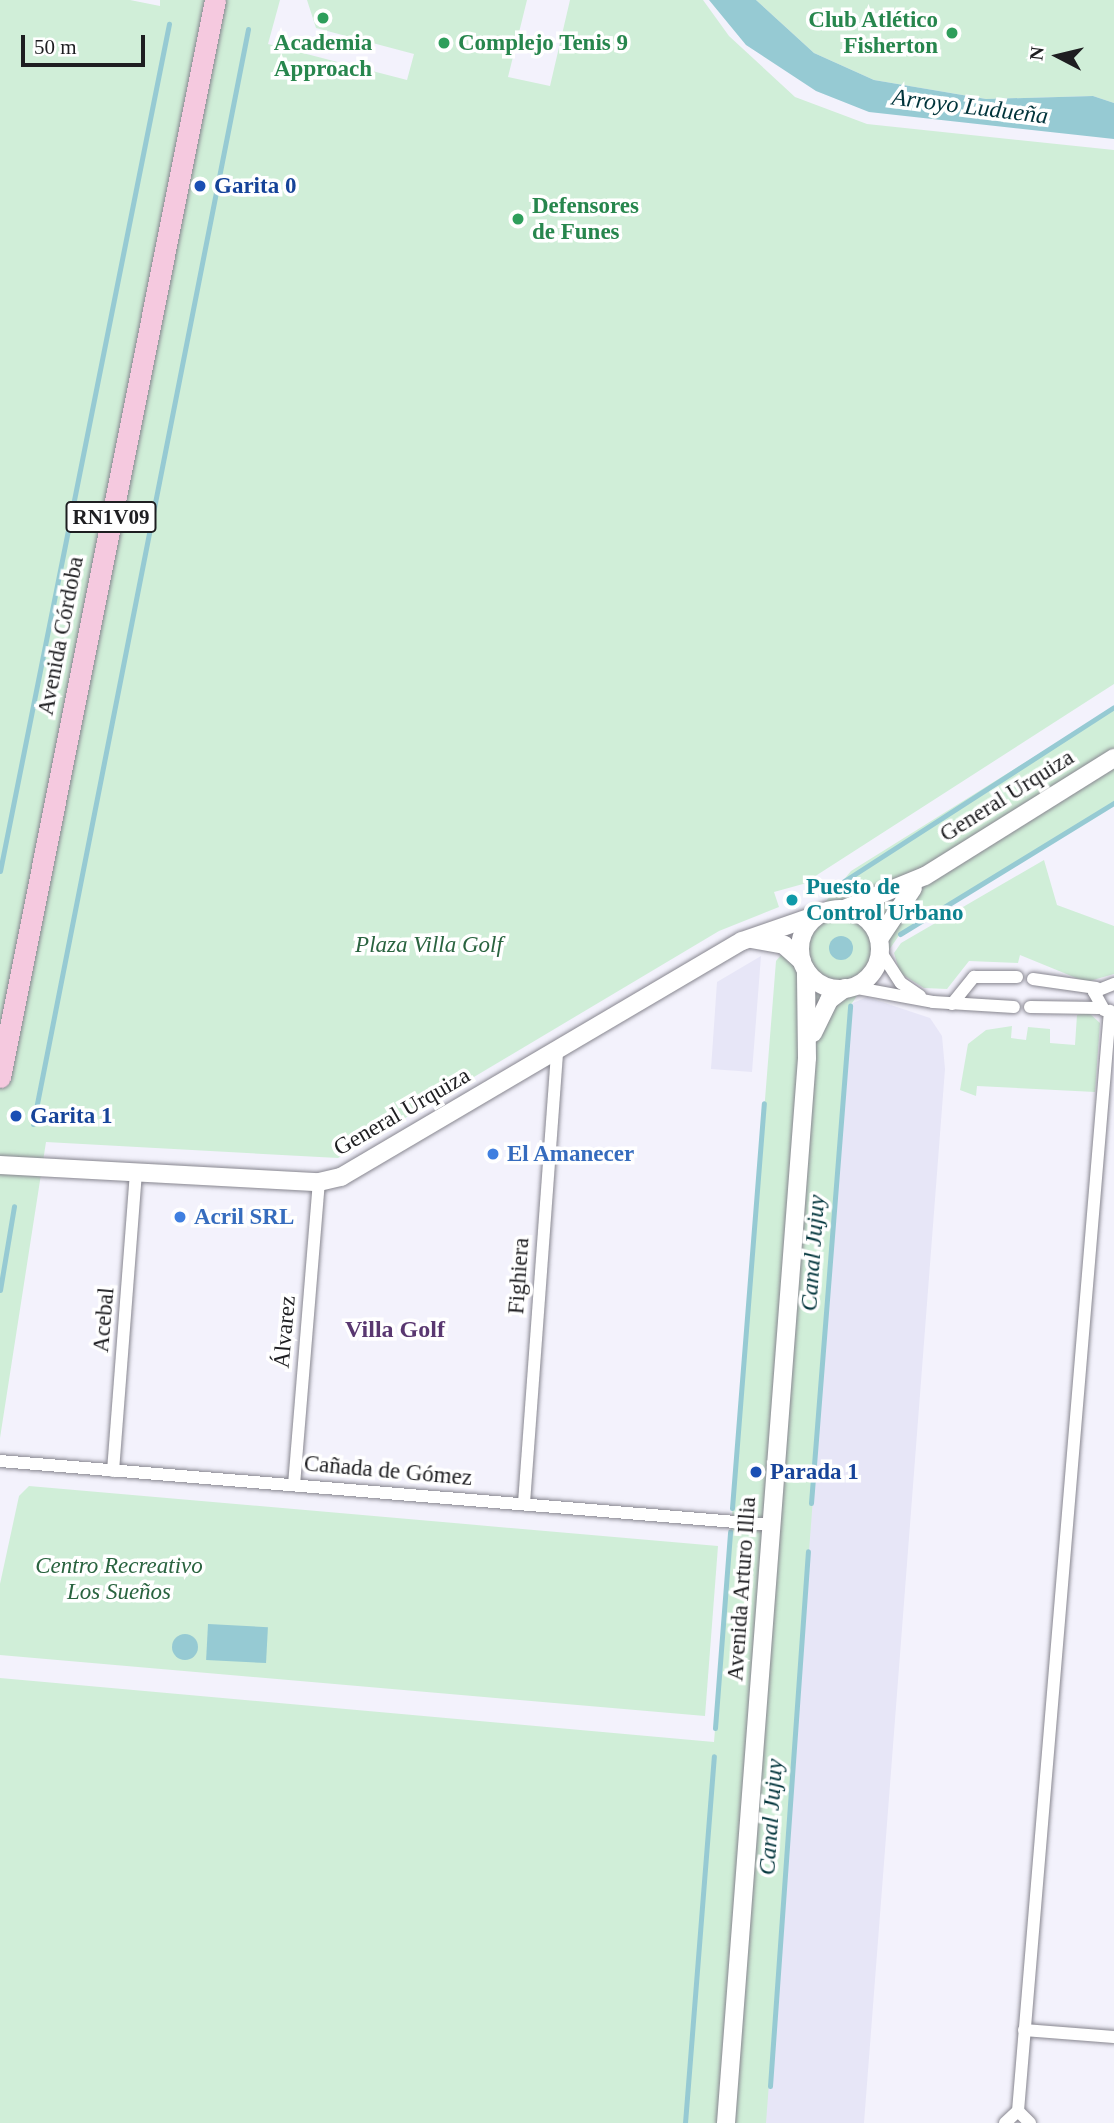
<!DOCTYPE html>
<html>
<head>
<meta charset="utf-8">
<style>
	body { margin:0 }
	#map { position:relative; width:1114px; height:2123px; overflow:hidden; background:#f3f2fc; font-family:Georgia,serif }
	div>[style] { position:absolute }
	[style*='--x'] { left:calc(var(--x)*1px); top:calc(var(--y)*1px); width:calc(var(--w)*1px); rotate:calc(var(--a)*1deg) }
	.built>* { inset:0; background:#e7e6f7 }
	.green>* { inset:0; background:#d0eed8 }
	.water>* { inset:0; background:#96cad3; transform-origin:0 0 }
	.round { border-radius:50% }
	.stream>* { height:5px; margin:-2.5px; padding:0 2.5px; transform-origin:2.5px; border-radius:2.5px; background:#96cad3 }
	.roads { filter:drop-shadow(0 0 2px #87868f) drop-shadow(0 0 2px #87868f) }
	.street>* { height:12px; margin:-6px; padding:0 6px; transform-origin:6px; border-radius:6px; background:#fff }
	.secondary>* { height:18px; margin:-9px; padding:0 9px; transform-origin:9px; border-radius:9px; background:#fff }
	.secondary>.ring { margin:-9px; padding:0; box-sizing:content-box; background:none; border:18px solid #fff; border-radius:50% }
	.primary>* { height:21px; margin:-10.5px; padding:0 10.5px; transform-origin:10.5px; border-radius:10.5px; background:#f5c9df }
	.dots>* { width:19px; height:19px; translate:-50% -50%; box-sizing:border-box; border:4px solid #fff; border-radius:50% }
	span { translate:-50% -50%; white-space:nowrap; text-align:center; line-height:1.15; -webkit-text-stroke:7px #fff; paint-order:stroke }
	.shield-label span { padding:2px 5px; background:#fff; border:2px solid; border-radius:5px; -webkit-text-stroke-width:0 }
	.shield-label { font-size:21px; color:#1e1e21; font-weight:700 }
	.leisure-label { font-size:23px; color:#27864d; font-weight:700 }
	.right { translate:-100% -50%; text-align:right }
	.left { translate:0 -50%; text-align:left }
	.transit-label { font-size:23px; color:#164399; font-weight:700 }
	.street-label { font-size:23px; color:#1e1e21 }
	.culture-label { font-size:23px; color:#0d838f; font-weight:700 }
	.park-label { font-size:23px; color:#29633f; font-style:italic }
	.shop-label { font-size:23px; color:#366cbe; font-weight:700 }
	.water-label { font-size:24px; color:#00343b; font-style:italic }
	.neighbourhood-label { font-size:24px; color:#593770; font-weight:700 }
	.north { position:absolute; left:1023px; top:21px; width:70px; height:70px; -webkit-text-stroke:5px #fff; paint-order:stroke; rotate:277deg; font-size:19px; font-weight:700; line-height:28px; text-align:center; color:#1e1e21 }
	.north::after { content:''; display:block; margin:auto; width:24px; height:32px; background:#1e1e21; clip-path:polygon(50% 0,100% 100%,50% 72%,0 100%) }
	.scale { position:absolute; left:21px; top:35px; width:124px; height:32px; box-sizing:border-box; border:4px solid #1e1e21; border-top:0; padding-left:9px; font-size:21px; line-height:24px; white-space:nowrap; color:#1e1e21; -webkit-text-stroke:5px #fff; paint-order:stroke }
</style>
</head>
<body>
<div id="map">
	<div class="built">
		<div style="clip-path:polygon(761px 956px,752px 1072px,711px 1069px,717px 982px)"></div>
		<div style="clip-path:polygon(867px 997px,930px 1018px,942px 1036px,945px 1069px,864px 2123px,758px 2123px,841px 1008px)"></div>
	</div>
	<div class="green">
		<div style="clip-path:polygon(0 0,130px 0,160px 6px,160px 0,280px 0,268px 44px,407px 80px,414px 54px,316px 28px,307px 0,527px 0,508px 77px,550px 86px,570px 0,703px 0,729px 36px,795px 97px,867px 124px,1114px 150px,1114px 684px,803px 884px,774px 892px,779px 907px,719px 931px,338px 1158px,46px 1142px,0 1438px)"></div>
		<div style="clip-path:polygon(756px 0,1114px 0,1114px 103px,1093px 96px,986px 99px,874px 80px,814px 53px)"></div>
		<div style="clip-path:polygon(1114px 707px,1114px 803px,900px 934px,850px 1006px,766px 2123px,0 2123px,0 1678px,714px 1742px,776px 961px,851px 871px)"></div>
		<div style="clip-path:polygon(1044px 860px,1057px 905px,1114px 926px,1114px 974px,1086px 982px,1020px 955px,1018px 963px,969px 961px,947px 989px,924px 988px,900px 973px,894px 953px,901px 943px)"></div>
		<div style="clip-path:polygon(1088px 1012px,1100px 1023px,1095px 1092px,977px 1086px,976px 1096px,960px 1090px,968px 1044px,986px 1030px,1012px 1026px,1011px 1038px,1026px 1040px,1028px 1027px,1050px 1029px,1050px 1043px,1075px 1045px,1077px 1015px)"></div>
		<div style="clip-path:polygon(29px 1486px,718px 1546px,705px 1716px,0 1655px,0 1584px,19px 1496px)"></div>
	</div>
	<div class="water">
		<div style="clip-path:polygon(709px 0,756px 0,814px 53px,874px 80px,986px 99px,1093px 96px,1114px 103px,1114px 139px,869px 112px,816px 91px,746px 45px)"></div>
		<div class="round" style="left:829px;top:936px;width:24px;height:24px"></div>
		<div style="left:208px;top:1624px;width:60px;height:36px;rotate:3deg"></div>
		<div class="round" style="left:172px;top:1634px;width:26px;height:26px"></div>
	</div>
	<div class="stream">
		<div style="--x:0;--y:871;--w:864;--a:-78.72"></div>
		<div style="--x:827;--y:892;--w:341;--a:-32.8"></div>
		<div style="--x:900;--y:934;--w:251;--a:-31.5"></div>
		<div style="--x:33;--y:1124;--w:1116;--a:-78.89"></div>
		<div style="--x:0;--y:1290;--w:85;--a:-80.5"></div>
		<div style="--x:811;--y:1503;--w:499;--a:-85.5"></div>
		<div style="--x:732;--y:1508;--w:406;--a:-85.5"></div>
		<div style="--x:715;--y:1728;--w:197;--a:-85.6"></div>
		<div style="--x:770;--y:2086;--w:536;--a:-85.94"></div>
		<div style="--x:685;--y:2123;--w:368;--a:-85.5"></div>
	</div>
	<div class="roads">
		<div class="street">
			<div style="--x:880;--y:951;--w:38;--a:57"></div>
			<div style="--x:901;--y:983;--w:23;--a:34"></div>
			<div style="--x:1033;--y:979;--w:64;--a:8.1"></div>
			<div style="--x:852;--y:987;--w:82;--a:10.5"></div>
			<div style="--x:933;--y:1002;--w:81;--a:3.5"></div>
			<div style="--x:952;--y:1004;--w:35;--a:-51"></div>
			<div style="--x:974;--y:977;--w:43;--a:0"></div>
			<div style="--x:1030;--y:1007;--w:69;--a:0.8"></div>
			<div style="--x:1104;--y:1010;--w:21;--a:-119"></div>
			<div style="--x:1094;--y:992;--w:22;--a:-22"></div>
			<div style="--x:0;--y:1461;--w:775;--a:4.74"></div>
			<div style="--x:113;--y:1471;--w:299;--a:-85.6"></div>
			<div style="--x:294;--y:1485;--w:304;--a:-85.3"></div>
			<div style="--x:524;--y:1503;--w:453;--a:-85.8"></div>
			<div style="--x:1024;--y:2030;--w:90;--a:4.4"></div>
			<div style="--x:1018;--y:2111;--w:1104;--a:-85.22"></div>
			<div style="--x:1005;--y:2123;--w:18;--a:-43"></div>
			<div style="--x:1018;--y:2111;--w:17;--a:45"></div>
		</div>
		<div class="secondary">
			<div style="--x:844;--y:909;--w:87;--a:-22.2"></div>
			<div style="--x:925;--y:876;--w:223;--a:-32"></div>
			<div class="ring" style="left:800px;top:909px;width:62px;height:62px"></div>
			<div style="--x:751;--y:939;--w:34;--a:10"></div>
			<div style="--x:784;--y:945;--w:24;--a:42"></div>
			<div style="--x:879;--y:939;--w:61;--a:-56.3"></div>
			<div style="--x:813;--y:1033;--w:37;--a:-64"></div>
			<div style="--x:829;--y:1000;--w:20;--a:-37"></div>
			<div style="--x:0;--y:1165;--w:319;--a:3.1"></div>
			<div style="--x:319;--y:1182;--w:23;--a:-13"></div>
			<div style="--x:341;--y:1177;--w:465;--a:-30.5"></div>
			<div style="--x:742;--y:941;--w:83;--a:-19.1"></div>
			<div style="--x:726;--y:2123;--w:1068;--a:-85.65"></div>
			<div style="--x:807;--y:1058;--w:88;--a:-90.7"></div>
		</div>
		<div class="primary">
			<div style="--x:0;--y:1077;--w:1098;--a:-78.71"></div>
		</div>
	</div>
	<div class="dots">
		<div style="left:323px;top:18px;background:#2e9e5b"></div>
		<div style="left:952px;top:33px;background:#2e9e5b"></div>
		<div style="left:444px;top:43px;background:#2e9e5b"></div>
		<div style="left:200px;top:186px;background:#1a4fb4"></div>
		<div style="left:518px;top:219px;background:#2e9e5b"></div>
		<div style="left:792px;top:900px;background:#0f9aa8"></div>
		<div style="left:16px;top:1116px;background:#1a4fb4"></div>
		<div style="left:493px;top:1154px;background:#3f7fe0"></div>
		<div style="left:180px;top:1217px;background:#3f7fe0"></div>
		<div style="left:756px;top:1472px;background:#1a4fb4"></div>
	</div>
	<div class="shield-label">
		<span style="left:111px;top:517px">RN1V09</span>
	</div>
	<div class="leisure-label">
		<span class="right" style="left:938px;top:33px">Club Atlético<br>Fisherton</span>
		<span style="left:323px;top:56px">Academia<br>Approach</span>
		<span class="left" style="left:458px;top:43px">Complejo Tenis 9</span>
		<span class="left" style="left:532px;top:219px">Defensores<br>de Funes</span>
	</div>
	<div class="transit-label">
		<span class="left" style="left:214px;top:186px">Garita 0</span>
		<span class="left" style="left:30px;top:1116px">Garita 1</span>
		<span class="left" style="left:770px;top:1472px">Parada 1</span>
	</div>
	<div class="street-label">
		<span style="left:61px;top:636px;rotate:-79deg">Avenida Córdoba</span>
		<span style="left:1007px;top:796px;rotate:-32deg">General Urquiza</span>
		<span style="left:402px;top:1112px;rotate:-30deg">General Urquiza</span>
		<span style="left:519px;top:1276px;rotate:-86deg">Fighiera</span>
		<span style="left:104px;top:1320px;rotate:-85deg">Acebal</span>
		<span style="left:285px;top:1332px;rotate:-85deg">Álvarez</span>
		<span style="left:388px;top:1471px;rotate:5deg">Cañada de Gómez</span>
		<span style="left:742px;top:1589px;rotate:-86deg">Avenida Arturo Illia</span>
	</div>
	<div class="culture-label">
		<span class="left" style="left:806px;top:900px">Puesto de<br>Control Urbano</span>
	</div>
	<div class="park-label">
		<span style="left:429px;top:945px">Plaza Villa Golf</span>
		<span style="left:119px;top:1579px">Centro Recreativo<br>Los Sueños</span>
	</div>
	<div class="shop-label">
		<span class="left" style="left:507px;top:1154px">El Amanecer</span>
		<span class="left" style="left:194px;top:1217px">Acril SRL</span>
	</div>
	<div class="water-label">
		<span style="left:970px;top:107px;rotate:7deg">Arroyo Ludueña</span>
		<span style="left:813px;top:1253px;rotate:-86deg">Canal Jujuy</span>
		<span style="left:771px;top:1817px;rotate:-86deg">Canal Jujuy</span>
	</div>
	<div class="neighbourhood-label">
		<span style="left:395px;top:1330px">Villa Golf</span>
	</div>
	<div class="north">N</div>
	<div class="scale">50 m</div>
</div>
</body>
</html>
